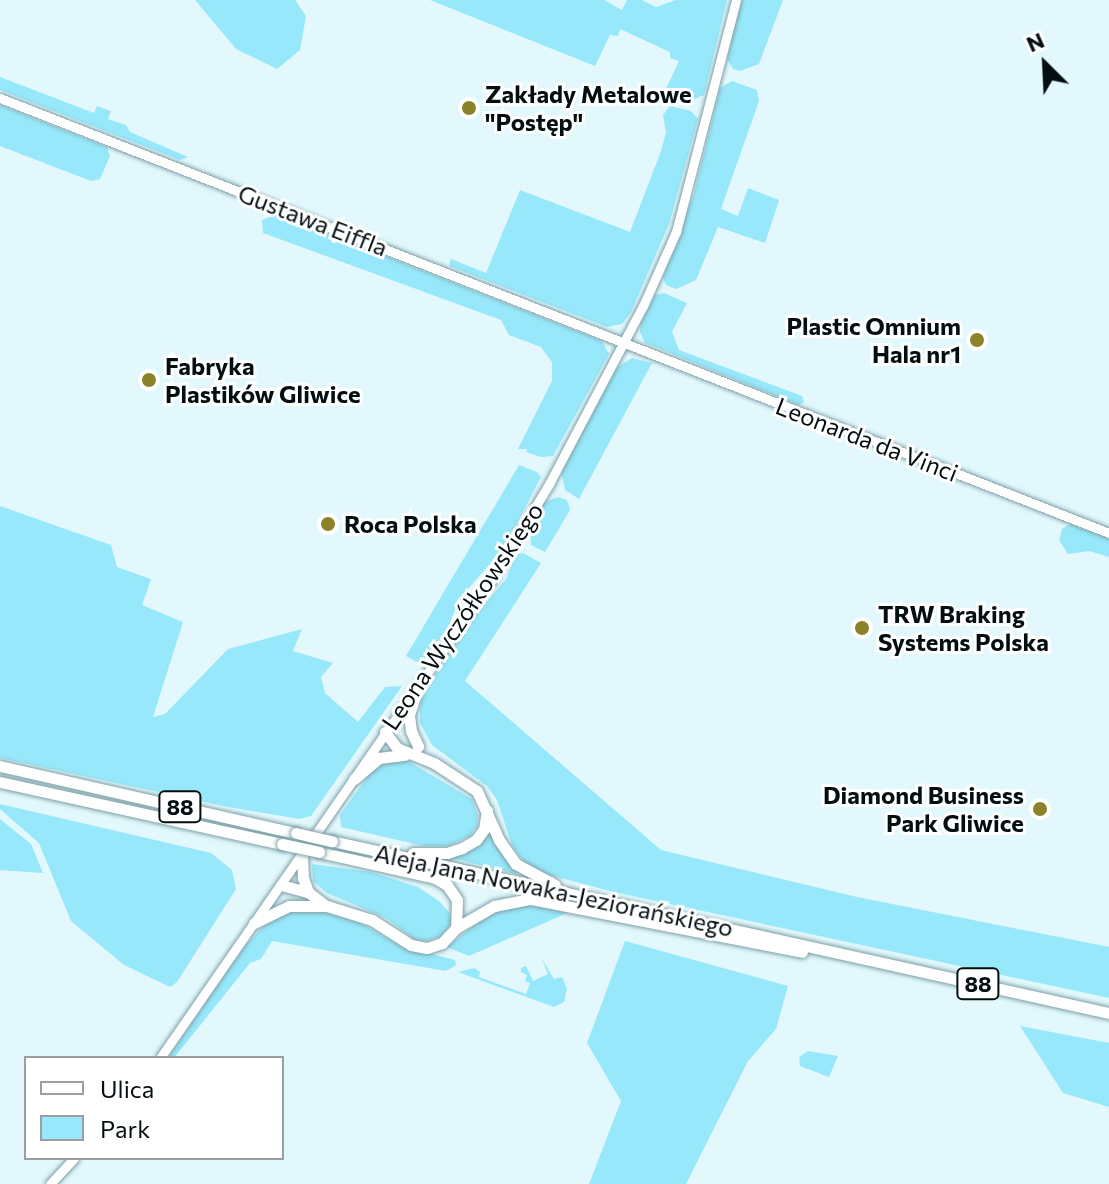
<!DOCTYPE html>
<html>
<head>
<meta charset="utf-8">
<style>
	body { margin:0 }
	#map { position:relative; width:1109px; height:1184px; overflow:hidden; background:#e2f8fd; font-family:Commissioner,sans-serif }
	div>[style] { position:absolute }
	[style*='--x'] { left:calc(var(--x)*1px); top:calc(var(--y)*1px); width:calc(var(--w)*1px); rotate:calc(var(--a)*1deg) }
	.green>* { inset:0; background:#97e8fa }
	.roads { filter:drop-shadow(0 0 2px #7ea0a7) drop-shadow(0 0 2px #7ea0a7) }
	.minor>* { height:9px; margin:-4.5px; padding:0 4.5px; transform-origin:4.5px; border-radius:4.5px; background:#fff }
	.major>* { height:11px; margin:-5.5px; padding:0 5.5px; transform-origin:5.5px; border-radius:5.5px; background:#fff }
	.bridges { filter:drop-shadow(0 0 2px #7ea0a7) drop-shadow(0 0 2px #7ea0a7) }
	.major-bridge>* { height:11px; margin:-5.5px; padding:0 5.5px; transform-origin:5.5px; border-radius:5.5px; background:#fff }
	.dots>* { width:22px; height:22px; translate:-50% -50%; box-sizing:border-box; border:4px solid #fff; border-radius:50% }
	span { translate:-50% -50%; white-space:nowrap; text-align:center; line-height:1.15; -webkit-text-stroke:6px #fff; paint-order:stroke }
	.shield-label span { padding:2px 6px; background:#fff; border:2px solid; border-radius:6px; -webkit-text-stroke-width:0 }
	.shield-label { font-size:22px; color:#030e11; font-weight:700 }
	.poi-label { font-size:24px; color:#030e11; font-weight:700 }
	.left { translate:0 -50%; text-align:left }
	.right { translate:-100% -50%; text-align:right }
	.street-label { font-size:24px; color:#030e11 }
	.legend { position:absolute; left:24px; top:1056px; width:260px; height:104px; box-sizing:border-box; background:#fff; border:2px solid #9a9fa0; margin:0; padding:10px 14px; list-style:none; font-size:24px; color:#030e11 }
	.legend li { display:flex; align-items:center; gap:16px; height:40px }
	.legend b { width:40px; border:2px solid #9a9fa0 }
	.north { position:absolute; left:1005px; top:24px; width:80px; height:80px; -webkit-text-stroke:6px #fff; paint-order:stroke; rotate:336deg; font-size:22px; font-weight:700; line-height:32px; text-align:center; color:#030e11 }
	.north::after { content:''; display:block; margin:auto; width:28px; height:36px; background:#030e11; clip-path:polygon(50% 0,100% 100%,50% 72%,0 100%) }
</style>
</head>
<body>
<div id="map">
	<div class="green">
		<div style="clip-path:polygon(195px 0,295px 0,306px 16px,300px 50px,277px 69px,236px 49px)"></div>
		<div style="clip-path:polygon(430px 0,604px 0,622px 10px,627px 0,642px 0,656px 7px,676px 0,727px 0,704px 95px,695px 99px,664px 93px,679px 61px,670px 58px,670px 52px,620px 29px,618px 36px,610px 35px,595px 66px)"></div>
		<div style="clip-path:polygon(741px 0,783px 0,759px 64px,740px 71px,733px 69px,727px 59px)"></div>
		<div style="clip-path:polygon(0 77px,94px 113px,97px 106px,111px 111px,108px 119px,126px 125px,130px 132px,188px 157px,180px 160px,0 90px)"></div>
		<div style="clip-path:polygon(732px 81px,757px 90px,759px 101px,721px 209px,738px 216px,748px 188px,779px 200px,765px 243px,718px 227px,696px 280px,676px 289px,666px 285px,663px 277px,694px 194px,720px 88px)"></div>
		<div style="clip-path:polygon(0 105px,107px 147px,110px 156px,100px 179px,91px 181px,0 146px)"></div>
		<div style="clip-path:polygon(670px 106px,691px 111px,698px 119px,669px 224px,631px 312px,622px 324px,607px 327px,449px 266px,451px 259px,486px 273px,520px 190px,630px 232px,661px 151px,666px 132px,663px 115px)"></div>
		<div style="clip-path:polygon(277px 214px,602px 341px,609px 354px,553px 456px,541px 457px,526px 452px,527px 449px,518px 449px,552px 381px,552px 362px,541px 347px,509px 335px,501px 320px,263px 233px,262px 220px)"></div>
		<div style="clip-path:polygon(664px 293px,687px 303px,672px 332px,679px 350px,802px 396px,804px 402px,799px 405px,645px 343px,640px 332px,641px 320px,655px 295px)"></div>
		<div style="clip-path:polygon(632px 358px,652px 363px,579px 499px,565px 490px,561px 471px,615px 369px)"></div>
		<div style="clip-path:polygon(519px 465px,537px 472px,541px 477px,516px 525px,495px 558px,460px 598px,449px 625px,427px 659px,421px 664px,406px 656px)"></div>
		<div style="clip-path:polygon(558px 497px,567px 500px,570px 510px,545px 552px,531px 545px,530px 526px,545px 502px)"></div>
		<div style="clip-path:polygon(0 506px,111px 545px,117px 567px,151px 579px,142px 605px,183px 622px,153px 717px,165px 714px,228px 649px,302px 629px,293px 651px,333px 663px,321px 677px,325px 693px,358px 722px,385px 687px,402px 686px,311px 816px,299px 819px,223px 806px,0 758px)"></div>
		<div style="clip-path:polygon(1070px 524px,1109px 538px,1109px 557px,1089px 551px,1068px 554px,1059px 540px,1062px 529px)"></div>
		<div style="clip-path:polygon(523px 553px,541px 563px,465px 681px,661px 850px,857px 897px,1109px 947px,1109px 998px,614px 892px,538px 872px,525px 863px,512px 845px,497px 800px,487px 786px,432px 745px,420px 723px,420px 708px,424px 692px,472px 620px,506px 579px,516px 555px)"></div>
		<div style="clip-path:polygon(406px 760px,472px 799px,478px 815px,477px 826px,470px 836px,448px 846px,424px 846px,341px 827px,340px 815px,368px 776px,379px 765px)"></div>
		<div style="clip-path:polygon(0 804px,211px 853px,232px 870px,236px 889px,177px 982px,170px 987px,124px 965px,71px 921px,39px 843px,0 809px)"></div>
		<div style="clip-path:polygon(0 819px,31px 844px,43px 873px,0 870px)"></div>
		<div style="clip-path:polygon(489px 828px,517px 871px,516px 874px,452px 858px,474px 848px)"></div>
		<div style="clip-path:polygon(312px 864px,371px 872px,418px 887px,439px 901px,455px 919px,441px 936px,427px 941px,415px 940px,386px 918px,327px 893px,313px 881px)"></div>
		<div style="clip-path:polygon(528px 902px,567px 913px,469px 956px,447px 947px,491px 912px)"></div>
		<div style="clip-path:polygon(314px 909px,361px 923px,400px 946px,455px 960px,456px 965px,446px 971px,272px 941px,261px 959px,250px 963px,174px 1058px,168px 1058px,239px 953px,266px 923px,283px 912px)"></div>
		<div style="clip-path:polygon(625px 941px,788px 986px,776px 1029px,748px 1061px,686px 1184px,589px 1184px,621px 1101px,587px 1043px)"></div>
		<div style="clip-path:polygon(542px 959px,554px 979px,562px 977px,567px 989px,564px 1002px,554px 1007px,458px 972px,474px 968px,480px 972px,479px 977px,526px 994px,530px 983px,525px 981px,527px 975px,521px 972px,521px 968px,526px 966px,533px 981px,548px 974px)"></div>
		<div style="clip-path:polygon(1020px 1026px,1109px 1043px,1109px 1107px,1063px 1093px)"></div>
		<div style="clip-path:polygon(808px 1051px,838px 1056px,829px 1077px,800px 1066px,799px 1057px)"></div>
	</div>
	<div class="roads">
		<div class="minor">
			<div style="--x:0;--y:98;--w:1191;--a:21.42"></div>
			<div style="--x:160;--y:1058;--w:581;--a:-55.24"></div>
			<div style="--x:491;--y:581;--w:113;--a:-59.1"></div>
			<div style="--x:549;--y:484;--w:201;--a:-62.2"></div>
			<div style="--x:643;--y:306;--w:81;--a:-66"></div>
			<div style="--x:676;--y:232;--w:240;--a:-75.5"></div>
			<div style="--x:50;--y:1184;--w:35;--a:-47"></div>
		</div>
		<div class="major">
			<div style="--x:418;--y:687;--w:29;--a:108"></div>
			<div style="--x:409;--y:715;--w:16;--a:83"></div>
			<div style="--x:411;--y:731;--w:17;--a:65"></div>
			<div style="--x:385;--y:732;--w:20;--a:53"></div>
			<div style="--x:397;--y:748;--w:40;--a:22"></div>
			<div style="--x:434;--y:763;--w:51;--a:33.1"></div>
			<div style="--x:477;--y:791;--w:54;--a:65.8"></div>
			<div style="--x:499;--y:840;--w:29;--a:55"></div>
			<div style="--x:516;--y:864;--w:44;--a:28.3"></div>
			<div style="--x:0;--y:766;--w:303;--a:12.8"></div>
			<div style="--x:354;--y:779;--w:33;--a:-40"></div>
			<div style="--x:379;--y:758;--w:26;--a:-7"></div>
			<div style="--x:0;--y:782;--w:289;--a:12.4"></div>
			<div style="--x:332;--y:841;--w:796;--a:12.48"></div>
			<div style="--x:302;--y:852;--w:26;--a:88"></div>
			<div style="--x:303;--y:878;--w:15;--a:70"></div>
			<div style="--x:319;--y:852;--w:119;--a:12.6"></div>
			<div style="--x:435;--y:878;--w:14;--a:30"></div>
			<div style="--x:447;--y:885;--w:18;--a:56"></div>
			<div style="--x:457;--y:900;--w:28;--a:92"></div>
			<div style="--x:413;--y:853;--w:34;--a:0"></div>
			<div style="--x:447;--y:853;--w:16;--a:-18"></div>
			<div style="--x:462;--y:848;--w:16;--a:-30"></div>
			<div style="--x:476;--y:840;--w:14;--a:-54"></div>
			<div style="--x:484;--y:829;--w:19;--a:-81"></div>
			<div style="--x:281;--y:885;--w:28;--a:15"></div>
			<div style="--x:308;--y:892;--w:23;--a:38"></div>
			<div style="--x:254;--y:923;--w:39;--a:-26"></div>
			<div style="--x:289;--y:906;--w:38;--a:0"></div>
			<div style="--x:327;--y:906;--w:47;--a:17.3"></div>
			<div style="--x:372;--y:920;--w:46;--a:32.7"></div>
			<div style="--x:411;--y:945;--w:16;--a:11"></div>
			<div style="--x:427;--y:948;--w:16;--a:-18"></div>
			<div style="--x:442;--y:943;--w:21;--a:-47"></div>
			<div style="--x:456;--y:928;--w:44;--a:-30.1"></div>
			<div style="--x:494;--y:906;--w:37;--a:-11"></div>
			<div style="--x:530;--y:899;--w:277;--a:11"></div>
		</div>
	</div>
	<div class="bridges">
		<div class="major-bridge">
			<div style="--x:296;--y:833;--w:37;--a:13"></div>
			<div style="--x:282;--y:844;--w:38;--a:12"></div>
		</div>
	</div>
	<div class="dots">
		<div style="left:469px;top:108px;background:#8b822a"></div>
		<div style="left:977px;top:340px;background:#8b822a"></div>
		<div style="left:149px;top:380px;background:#8b822a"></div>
		<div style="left:328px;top:524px;background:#8b822a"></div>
		<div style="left:862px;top:628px;background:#8b822a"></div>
		<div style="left:1040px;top:809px;background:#8b822a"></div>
	</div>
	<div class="shield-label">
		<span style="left:180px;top:807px">88</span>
		<span style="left:978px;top:984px">88</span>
	</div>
	<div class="poi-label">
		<span class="left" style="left:485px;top:108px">Zakłady Metalowe<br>"Postęp"</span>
		<span class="right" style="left:961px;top:340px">Plastic Omnium<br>Hala nr1</span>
		<span class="left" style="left:165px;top:380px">Fabryka<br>Plastików Gliwice</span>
		<span class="left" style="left:344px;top:524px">Roca Polska</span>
		<span class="left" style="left:878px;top:628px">TRW Braking<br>Systems Polska</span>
		<span class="right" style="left:1024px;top:809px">Diamond Business<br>Park Gliwice</span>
	</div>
	<div class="street-label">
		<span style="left:313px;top:220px;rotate:21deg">Gustawa Eiffla</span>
		<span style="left:867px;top:439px;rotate:21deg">Leonarda da Vinci</span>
		<span style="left:462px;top:616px;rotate:-56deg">Leona Wyczółkowskiego</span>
		<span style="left:554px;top:890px;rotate:12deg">Aleja Jana Nowaka-Jeziorańskiego</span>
	</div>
	<ul class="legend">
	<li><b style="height:10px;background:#fff"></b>Ulica</li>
	<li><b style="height:22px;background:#97e8fa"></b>Park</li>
	</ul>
	<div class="north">N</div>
</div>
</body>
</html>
